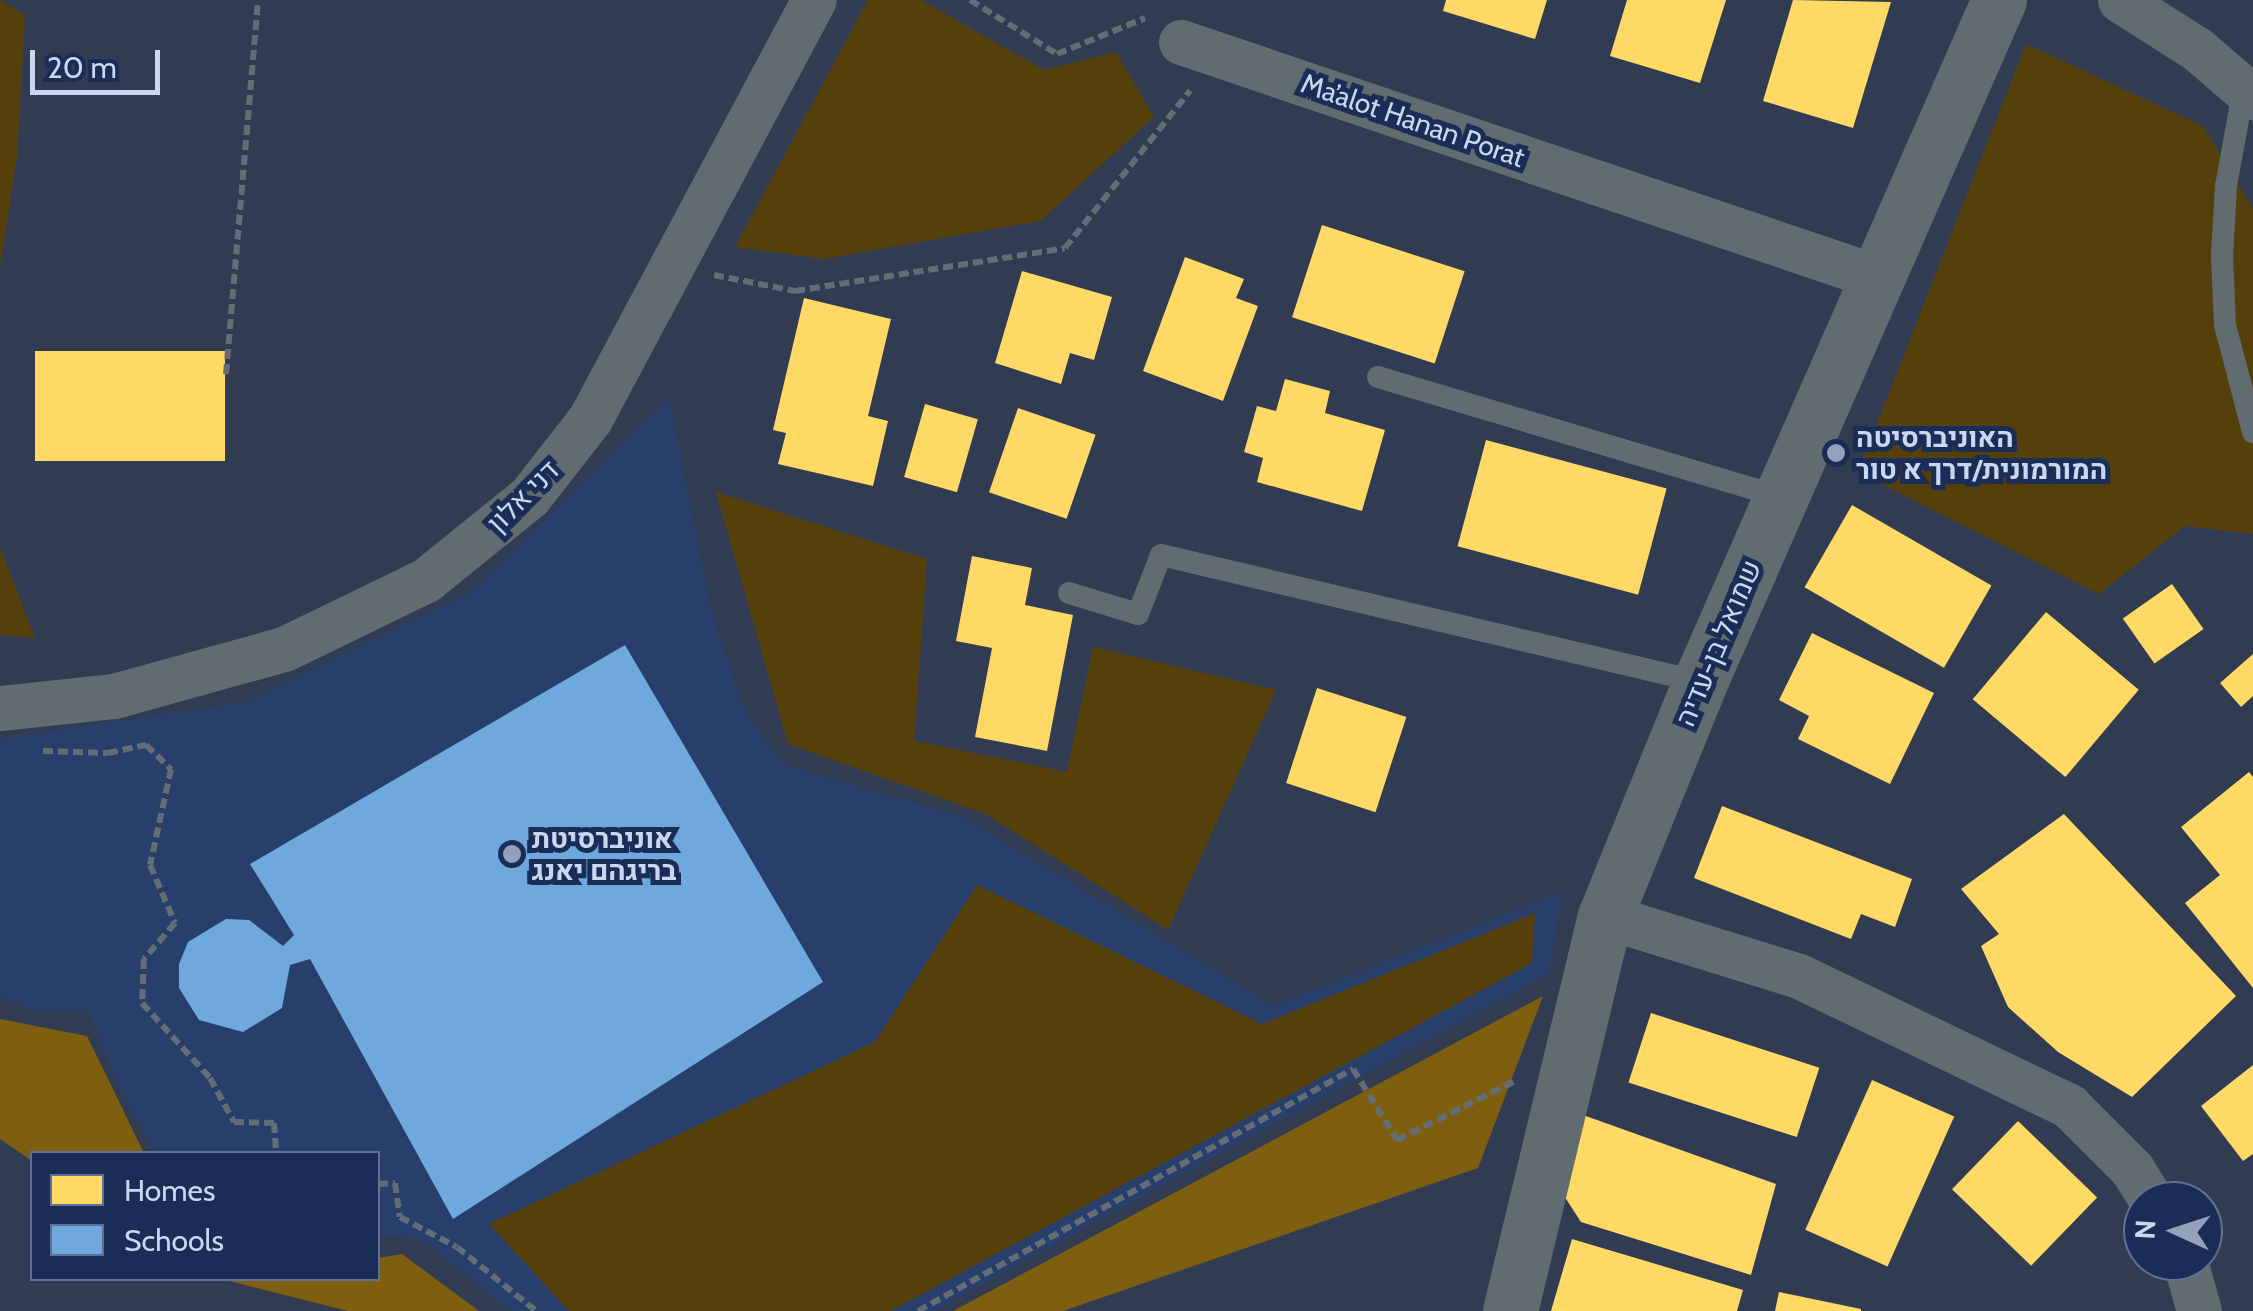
<!DOCTYPE html>
<html>
<head>
<meta charset="utf-8">
<style>
	body { margin:0 }
	#map { position:relative; width:2253px; height:1311px; overflow:hidden; background:#313c53; font-family:Cabin,Heebo,sans-serif }
	div>[style] { position:absolute }
	[style*='--x'] { left:calc(var(--x)*1px); top:calc(var(--y)*1px); width:calc(var(--w)*1px); rotate:calc(var(--a)*1deg) }
	.built>* { inset:0; background:#273f6a }
	.green>* { inset:0; background:#55400b }
	.forest>* { inset:0; background:#7d5f0f }
	.homes>* { inset:0; background:#ffd966; transform-origin:0 0 }
	.schools>* { inset:0; background:#6fa8dc }
	.path>* { height:6px; margin-top:-3px; transform-origin:0; background:repeating-linear-gradient(90deg,#646d76 0 10px,transparent 0 15px) }
	.service>* { height:22px; margin:-11px; padding:0 11px; transform-origin:11px; border-radius:11px; background:#616c70 }
	.minor>* { height:45px; margin:-22.5px; padding:0 22.5px; transform-origin:22.5px; border-radius:22.5px; background:#616c70 }
	.tertiary>* { height:55px; margin:-27.5px; padding:0 27.5px; transform-origin:27.5px; border-radius:27.5px; background:#616c70 }
	.dots>* { width:28px; height:28px; translate:-50% -50%; box-sizing:border-box; border:5px solid #192d56; border-radius:50% }
	span { translate:-50% -50%; white-space:nowrap; text-align:center; line-height:1.15; -webkit-text-stroke:10px #192d56; paint-order:stroke }
	.street-label { font-size:28px; color:#c9d7f1 }
	.poi-label { font-size:28px; color:#c9d7f1; font-weight:700 }
	.left { translate:0 -50%; text-align:left }
	.legend { position:absolute; left:30px; top:1151px; width:350px; height:130px; box-sizing:border-box; background:#192d56; border:2px solid #5f7194; margin:0; padding:12px 18px; list-style:none; font-size:30px; color:#c9d7f1 }
	.legend li { display:flex; align-items:center; gap:20px; height:50px }
	.legend b { width:50px; border:2px solid #5f7194 }
	.north { position:absolute; left:2123px; top:1181px; width:100px; height:100px; box-sizing:border-box; background:#192d56; border:2px solid #5f7194; border-radius:50%; rotate:273deg; font-size:28px; font-weight:700; line-height:40px; text-align:center; color:#c9d7f1 }
	.north::after { content:''; display:block; margin:auto; width:35px; height:45px; background:#94a1ba; clip-path:polygon(50% 0,100% 100%,50% 72%,0 100%) }
	.scale { position:absolute; left:30px; top:50px; width:130px; height:45px; box-sizing:border-box; border:5px solid #c9d7f1; border-top:0; padding-left:12px; font-size:30px; line-height:35px; white-space:nowrap; color:#c9d7f1; -webkit-text-stroke:8px #192d56; paint-order:stroke }
</style>
</head>
<body>
<div id="map">
	<div class="built">
		<div style="clip-path:polygon(669px 398px,712px 614px,747px 716px,784px 765px,962px 817px,1274px 1006px,1562px 892px,1549px 973px,934px 1311px,511px 1311px,421px 1239px,378px 1235px,378px 1154px,157px 1153px,121px 1093px,88px 1011px,33px 1011px,0 996px,0 739px,243px 703px,470px 593px)"></div>
	</div>
	<div class="green">
		<div style="clip-path:polygon(0 0,25px 15px,17px 157px,0 267px)"></div>
		<div style="clip-path:polygon(868px 0,921px 0,1044px 70px,1116px 52px,1154px 117px,1040px 221px,824px 259px,735px 247px)"></div>
		<div style="clip-path:polygon(2026px 44px,2203px 126px,2253px 209px,2253px 534px,2185px 526px,2099px 594px,1858px 472px)"></div>
		<div style="clip-path:polygon(716px 492px,927px 559px,914px 741px,1067px 772px,1093px 647px,1276px 690px,1168px 930px,986px 814px,788px 744px)"></div>
		<div style="clip-path:polygon(0 548px,35px 638px,0 635px)"></div>
		<div style="clip-path:polygon(977px 885px,1262px 1024px,1535px 913px,1532px 963px,891px 1311px,569px 1311px,489px 1224px,875px 1042px)"></div>
	</div>
	<div class="forest">
		<div style="clip-path:polygon(1543px 996px,1478px 1168px,1063px 1311px,953px 1311px)"></div>
		<div style="clip-path:polygon(0 1019px,87px 1036px,144px 1153px,32px 1154px,32px 1161px,0 1139px)"></div>
		<div style="clip-path:polygon(402px 1254px,479px 1311px,348px 1311px,222px 1279px,378px 1278px,378px 1258px)"></div>
	</div>
	<div class="homes">
		<div style="clip-path:polygon(1446px 0,1547px 0,1535px 39px,1443px 11px)"></div>
		<div style="clip-path:polygon(1627px 0,1726px 0,1700px 83px,1610px 56px)"></div>
		<div style="clip-path:polygon(1793px 0,1891px 2px,1853px 128px,1763px 101px)"></div>
		<div style="left:1322px;top:225px;width:150px;height:97px;rotate:18deg"></div>
		<div style="clip-path:polygon(1185px 257px,1244px 279px,1236px 298px,1258px 306px,1223px 401px,1143px 371px)"></div>
		<div style="clip-path:polygon(1022px 271px,1112px 297px,1094px 360px,1070px 353px,1061px 384px,995px 363px)"></div>
		<div style="clip-path:polygon(804px 298px,891px 319px,868px 416px,888px 421px,873px 486px,778px 464px,786px 433px,773px 430px)"></div>
		<div style="left:35px;top:351px;width:190px;height:110px"></div>
		<div style="clip-path:polygon(1285px 379px,1330px 391px,1325px 413px,1385px 430px,1362px 511px,1257px 482px,1263px 458px,1244px 452px,1257px 406px,1276px 411px)"></div>
		<div style="left:925px;top:404px;width:55px;height:76px;rotate:16deg"></div>
		<div style="left:1018px;top:408px;width:82px;height:89px;rotate:19deg"></div>
		<div style="left:1486px;top:440px;width:187px;height:110px;rotate:15deg"></div>
		<div style="left:1852px;top:505px;width:161px;height:95px;rotate:30deg"></div>
		<div style="clip-path:polygon(972px 556px,1032px 568px,1025px 605px,1073px 615px,1047px 751px,975px 737px,992px 648px,956px 641px)"></div>
		<div style="left:2172px;top:584px;width:55px;height:60px;rotate:55deg"></div>
		<div style="left:2046px;top:612px;width:121px;height:114px;rotate:40deg"></div>
		<div style="clip-path:polygon(1812px 633px,1934px 693px,1890px 784px,1798px 739px,1809px 716px,1779px 700px)"></div>
		<div style="clip-path:polygon(2253px 654px,2253px 696px,2241px 707px,2220px 683px)"></div>
		<div style="left:1317px;top:688px;width:94px;height:100px;rotate:18deg"></div>
		<div style="clip-path:polygon(2249px 772px,2253px 777px,2253px 988px,2185px 903px,2220px 875px,2181px 827px)"></div>
		<div style="clip-path:polygon(1722px 806px,1912px 879px,1895px 927px,1861px 914px,1851px 939px,1694px 878px)"></div>
		<div style="clip-path:polygon(2064px 814px,2236px 996px,2132px 1097px,2058px 1052px,2008px 1007px,1981px 946px,1999px 934px,1961px 889px)"></div>
		<div style="left:1651px;top:1013px;width:177px;height:73px;rotate:18deg"></div>
		<div style="clip-path:polygon(2253px 1065px,2253px 1154px,2243px 1161px,2201px 1106px)"></div>
		<div style="left:1872px;top:1080px;width:90px;height:164px;rotate:24deg"></div>
		<div style="clip-path:polygon(1583px 1115px,1776px 1184px,1751px 1275px,1581px 1222px,1559px 1188px)"></div>
		<div style="left:2018px;top:1121px;width:110px;height:95px;rotate:44deg"></div>
		<div style="clip-path:polygon(1572px 1239px,1743px 1290px,1737px 1311px,1551px 1311px)"></div>
		<div style="clip-path:polygon(1779px 1292px,1861px 1309px,1861px 1311px,1775px 1311px)"></div>
	</div>
	<div class="schools">
		<div style="clip-path:polygon(625px 645px,823px 982px,453px 1219px,310px 959px,290px 965px,282px 1008px,243px 1032px,199px 1020px,179px 988px,179px 964px,188px 942px,226px 919px,249px 920px,283px 946px,294px 935px,250px 864px)"></div>
	</div>
	<div class="path">
		<div style="--x:970;--y:0;--w:102;--a:31.8"></div>
		<div style="--x:1057;--y:54;--w:95;--a:-22.2"></div>
		<div style="--x:714;--y:275;--w:83;--a:11.2"></div>
		<div style="--x:795;--y:291;--w:273;--a:-9"></div>
		<div style="--x:1065;--y:248;--w:201;--a:-51.5"></div>
		<div style="--x:226;--y:374;--w:375;--a:-85.1"></div>
		<div style="--x:43;--y:751;--w:65;--a:1.8"></div>
		<div style="--x:108;--y:753;--w:39;--a:-12"></div>
		<div style="--x:146;--y:745;--w:35;--a:44"></div>
		<div style="--x:171;--y:769;--w:98;--a:102.3"></div>
		<div style="--x:150;--y:865;--w:63;--a:66.7"></div>
		<div style="--x:175;--y:923;--w:48;--a:130.7"></div>
		<div style="--x:144;--y:959;--w:44;--a:92.6"></div>
		<div style="--x:142;--y:1003;--w:101;--a:47.8"></div>
		<div style="--x:210;--y:1078;--w:50;--a:61.4"></div>
		<div style="--x:234;--y:1122;--w:40;--a:1.4"></div>
		<div style="--x:274;--y:1123;--w:31;--a:86"></div>
		<div style="--x:378;--y:1184;--w:17;--a:-3"></div>
		<div style="--x:395;--y:1183;--w:34;--a:82"></div>
		<div style="--x:400;--y:1217;--w:64;--a:27.8"></div>
		<div style="--x:457;--y:1247;--w:102;--a:39"></div>
		<div style="--x:918;--y:1311;--w:498;--a:-29.1"></div>
		<div style="--x:1353;--y:1069;--w:84;--a:58.2"></div>
		<div style="--x:1397;--y:1140;--w:134;--a:-26.6"></div>
	</div>
	<div class="service">
		<div style="--x:2244;--y:87;--w:101;--a:100.3"></div>
		<div style="--x:2226;--y:186;--w:70;--a:93.3"></div>
		<div style="--x:2222;--y:256;--w:69;--a:87.5"></div>
		<div style="--x:2225;--y:325;--w:111;--a:75.3"></div>
		<div style="--x:1378;--y:377;--w:420;--a:16.6"></div>
		<div style="--x:1069;--y:593;--w:72;--a:16.9"></div>
		<div style="--x:1138;--y:614;--w:63;--a:-68.7"></div>
		<div style="--x:1161;--y:555;--w:554;--a:13.26"></div>
	</div>
	<div class="minor">
		<div style="--x:2120;--y:0;--w:91;--a:32.5"></div>
		<div style="--x:2197;--y:49;--w:74;--a:40.6"></div>
		<div style="--x:1181;--y:42;--w:738;--a:18.66"></div>
		<div style="--x:0;--y:708;--w:115;--a:-6"></div>
		<div style="--x:114;--y:696;--w:176;--a:-15.5"></div>
		<div style="--x:284;--y:649;--w:158;--a:-25.9"></div>
		<div style="--x:426;--y:580;--w:132;--a:-38.9"></div>
		<div style="--x:529;--y:497;--w:99;--a:-52"></div>
		<div style="--x:590;--y:419;--w:475;--a:-61.9"></div>
		<div style="--x:1605;--y:916;--w:203;--a:17.2"></div>
		<div style="--x:1799;--y:976;--w:300;--a:25.7"></div>
		<div style="--x:2069;--y:1106;--w:89;--a:45"></div>
		<div style="--x:2132;--y:1169;--w:38;--a:58"></div>
		<div style="--x:2185;--y:1261;--w:52;--a:74.4"></div>
	</div>
	<div class="tertiary">
		<div style="--x:1510;--y:1311;--w:406;--a:-76.5"></div>
		<div style="--x:1605;--y:916;--w:253;--a:-67.9"></div>
		<div style="--x:1700;--y:682;--w:745;--a:-66.33"></div>
	</div>
	<div class="dots">
		<div style="left:1836px;top:453px;background:#94a1ba"></div>
		<div style="left:512px;top:854px;background:#94a1ba"></div>
	</div>
	<div class="street-label">
		<span style="left:1413px;top:120px;rotate:19deg">Ma’alot Hanan Porat</span>
		<span style="left:523px;top:496px;rotate:-45deg">דני אלון</span>
		<span style="left:1718px;top:643px;rotate:-67deg">שמואל בן-עדיה</span>
	</div>
	<div class="poi-label">
		<span class="left" style="left:1856px;top:453px">האוניברסיטה<br>המורמונית/דרך א טור</span>
		<span class="left" style="left:532px;top:854px">אוניברסיטת<br>בריגהם יאנג</span>
	</div>
	<ul class="legend">
	<li><b style="height:28px;background:#ffd966"></b>Homes</li>
	<li><b style="height:28px;background:#6fa8dc"></b>Schools</li>
	</ul>
	<div class="north">N</div>
	<div class="scale">20 m</div>
</div>
</body>
</html>
